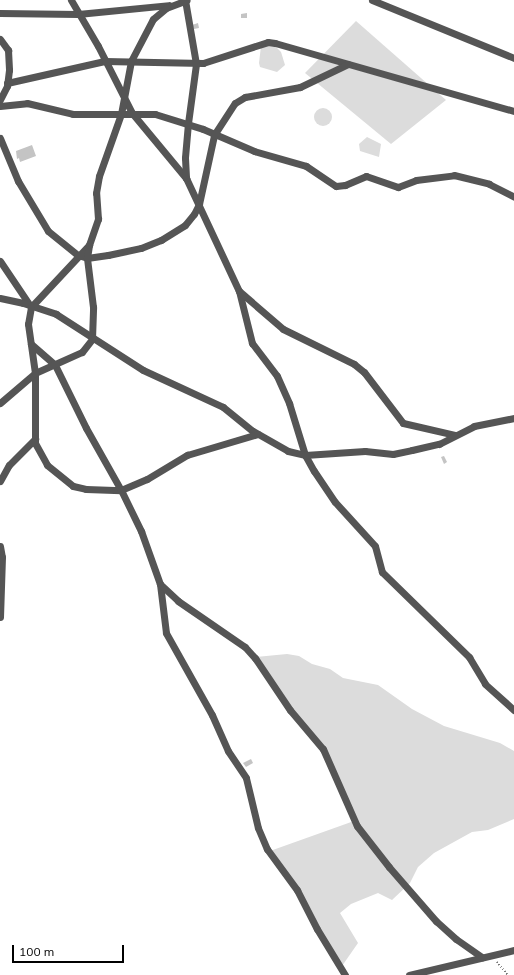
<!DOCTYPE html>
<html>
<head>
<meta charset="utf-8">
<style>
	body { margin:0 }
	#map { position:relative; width:514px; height:975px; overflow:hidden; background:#fff; font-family:Mulish,sans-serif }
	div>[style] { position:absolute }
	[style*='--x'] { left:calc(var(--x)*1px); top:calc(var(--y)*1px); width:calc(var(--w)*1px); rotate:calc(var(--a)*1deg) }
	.green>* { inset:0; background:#dcdcdc }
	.round { border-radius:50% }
	.building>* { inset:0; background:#c4c4c4 }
	.path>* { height:1.5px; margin-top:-0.75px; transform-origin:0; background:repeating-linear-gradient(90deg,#777 0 1px,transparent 0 3px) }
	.minor>* { height:7px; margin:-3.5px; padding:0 3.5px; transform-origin:3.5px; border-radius:3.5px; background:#555 }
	span { translate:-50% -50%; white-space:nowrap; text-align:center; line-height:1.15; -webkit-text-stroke:4px #fff; paint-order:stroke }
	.scale { position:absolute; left:12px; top:945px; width:112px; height:18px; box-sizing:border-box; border:2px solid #000; border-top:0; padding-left:5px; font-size:12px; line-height:14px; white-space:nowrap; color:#000; -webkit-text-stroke:3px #fff; paint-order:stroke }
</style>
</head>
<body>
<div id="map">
	<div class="green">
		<div style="clip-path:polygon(356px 21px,446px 100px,391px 144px,305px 73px)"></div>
		<div style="clip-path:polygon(274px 45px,281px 52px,285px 65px,277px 72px,260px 67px,259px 63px,261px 46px)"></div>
		<div class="round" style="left:314px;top:108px;width:18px;height:18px"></div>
		<div style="clip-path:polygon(367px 137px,381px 144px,379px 157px,360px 151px,359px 144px)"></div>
		<div style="clip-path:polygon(287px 654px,299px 656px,312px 664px,330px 669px,343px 678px,378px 685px,412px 709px,444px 726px,500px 743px,514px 751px,514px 819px,488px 830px,472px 832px,434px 853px,418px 867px,410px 883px,392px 900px,378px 893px,351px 904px,340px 913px,358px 943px,342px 966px,270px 851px,354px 821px,327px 756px,256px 657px)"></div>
	</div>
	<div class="building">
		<div style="clip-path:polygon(247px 13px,247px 18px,241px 18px,241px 14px)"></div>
		<div style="clip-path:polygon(198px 23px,199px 28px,194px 29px,192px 25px)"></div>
		<div style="clip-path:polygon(32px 145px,36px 156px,20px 162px,19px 158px,17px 159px,16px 151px)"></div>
		<div style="clip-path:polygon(444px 456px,447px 462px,444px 464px,441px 457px)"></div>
		<div style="clip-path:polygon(251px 759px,253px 763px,246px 767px,243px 763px)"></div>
	</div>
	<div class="path">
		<div style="--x:497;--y:962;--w:17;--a:50"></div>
	</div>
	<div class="minor">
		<div style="--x:71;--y:0;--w:53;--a:59.6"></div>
		<div style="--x:98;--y:46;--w:75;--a:63.1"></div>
		<div style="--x:132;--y:113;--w:85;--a:50.3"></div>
		<div style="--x:186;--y:178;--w:125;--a:64.9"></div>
		<div style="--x:239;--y:291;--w:54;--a:76"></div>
		<div style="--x:252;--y:343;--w:41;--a:52.9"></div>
		<div style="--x:277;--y:376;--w:30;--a:66"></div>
		<div style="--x:289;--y:403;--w:54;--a:72.9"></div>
		<div style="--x:305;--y:455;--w:18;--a:61"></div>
		<div style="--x:314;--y:471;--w:37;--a:56"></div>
		<div style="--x:335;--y:502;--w:59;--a:47.7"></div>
		<div style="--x:375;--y:546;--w:27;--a:75"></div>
		<div style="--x:382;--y:572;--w:122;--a:44.3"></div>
		<div style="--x:469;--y:657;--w:31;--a:59"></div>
		<div style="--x:485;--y:684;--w:39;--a:42"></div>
		<div style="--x:185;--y:0;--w:65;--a:80.2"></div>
		<div style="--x:196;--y:64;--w:60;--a:97.7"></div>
		<div style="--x:188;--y:123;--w:35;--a:95"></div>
		<div style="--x:185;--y:158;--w:20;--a:87"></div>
		<div style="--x:372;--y:0;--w:153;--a:22.2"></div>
		<div style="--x:0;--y:13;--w:78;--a:0.7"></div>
		<div style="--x:78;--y:14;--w:91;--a:-5.6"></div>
		<div style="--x:0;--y:39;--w:14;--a:54"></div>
		<div style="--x:8;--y:50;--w:20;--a:87"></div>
		<div style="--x:9;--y:70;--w:16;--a:97"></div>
		<div style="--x:7;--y:86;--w:16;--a:117"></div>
		<div style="--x:7;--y:83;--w:100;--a:-12.7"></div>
		<div style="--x:105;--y:61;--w:98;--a:1.2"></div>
		<div style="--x:203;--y:63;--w:68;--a:-17.9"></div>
		<div style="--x:268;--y:42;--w:7;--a:8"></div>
		<div style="--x:275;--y:43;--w:248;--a:15.9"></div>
		<div style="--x:0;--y:106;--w:27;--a:-6"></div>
		<div style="--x:27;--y:103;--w:47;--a:13.4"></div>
		<div style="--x:73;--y:114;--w:82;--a:0"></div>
		<div style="--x:155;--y:114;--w:50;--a:17.4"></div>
		<div style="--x:203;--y:129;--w:56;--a:23.3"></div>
		<div style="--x:254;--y:151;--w:54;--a:16.1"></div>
		<div style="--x:306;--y:166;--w:36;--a:34"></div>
		<div style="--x:336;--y:186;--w:9;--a:-6"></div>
		<div style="--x:345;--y:185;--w:23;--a:-23"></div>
		<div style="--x:366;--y:176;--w:34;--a:19"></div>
		<div style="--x:398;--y:187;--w:19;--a:-21"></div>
		<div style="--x:416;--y:180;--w:38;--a:-7"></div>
		<div style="--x:454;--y:175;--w:36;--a:14"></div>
		<div style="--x:489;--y:184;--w:28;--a:27"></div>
		<div style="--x:0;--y:138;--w:47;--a:67.3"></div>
		<div style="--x:18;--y:181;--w:58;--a:59"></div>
		<div style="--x:48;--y:231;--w:38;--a:39"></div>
		<div style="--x:78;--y:255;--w:9;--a:18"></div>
		<div style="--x:87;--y:258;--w:21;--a:-8"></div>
		<div style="--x:108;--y:255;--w:34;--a:-12"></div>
		<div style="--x:141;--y:248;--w:22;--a:-22"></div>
		<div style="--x:161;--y:240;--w:28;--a:-32"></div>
		<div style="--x:185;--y:225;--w:14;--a:-51"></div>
		<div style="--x:194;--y:214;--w:11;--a:-63"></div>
		<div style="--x:199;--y:204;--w:71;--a:-77.7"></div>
		<div style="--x:214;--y:135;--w:38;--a:-57"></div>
		<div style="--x:235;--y:103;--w:12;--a:-31"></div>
		<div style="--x:245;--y:97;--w:56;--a:-10.3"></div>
		<div style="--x:300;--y:87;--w:53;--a:-25.6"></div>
		<div style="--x:0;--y:261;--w:55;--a:56"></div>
		<div style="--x:31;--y:307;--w:85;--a:-46.9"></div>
		<div style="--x:239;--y:291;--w:58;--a:40.8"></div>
		<div style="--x:283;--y:329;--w:79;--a:26.2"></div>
		<div style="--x:354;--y:364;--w:13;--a:39"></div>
		<div style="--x:364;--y:372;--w:64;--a:52.6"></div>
		<div style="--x:403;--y:423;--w:53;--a:13"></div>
		<div style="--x:0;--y:298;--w:24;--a:12"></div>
		<div style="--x:23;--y:303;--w:35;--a:18"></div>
		<div style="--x:56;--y:314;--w:103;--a:32.8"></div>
		<div style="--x:143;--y:370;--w:88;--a:24.8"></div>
		<div style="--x:223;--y:407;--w:38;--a:39"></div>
		<div style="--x:253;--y:431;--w:40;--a:29.7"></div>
		<div style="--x:288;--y:451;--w:17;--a:13"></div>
		<div style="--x:305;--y:455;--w:60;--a:-3.8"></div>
		<div style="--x:365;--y:451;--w:28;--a:6"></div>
		<div style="--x:393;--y:454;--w:19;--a:-12"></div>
		<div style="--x:412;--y:450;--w:28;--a:-13"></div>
		<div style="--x:439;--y:444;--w:39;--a:-27"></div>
		<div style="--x:474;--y:426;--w:41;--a:-11.3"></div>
		<div style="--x:31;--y:307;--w:17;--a:100"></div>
		<div style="--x:28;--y:324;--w:49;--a:81.9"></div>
		<div style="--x:35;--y:373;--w:70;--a:90"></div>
		<div style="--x:35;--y:443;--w:25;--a:61"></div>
		<div style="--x:47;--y:465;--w:33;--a:39"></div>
		<div style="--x:73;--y:486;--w:13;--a:13"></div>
		<div style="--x:86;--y:489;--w:35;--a:2"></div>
		<div style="--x:121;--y:490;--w:28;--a:-23"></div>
		<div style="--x:147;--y:479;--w:47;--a:-31"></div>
		<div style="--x:187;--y:455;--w:74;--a:-16.5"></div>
		<div style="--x:31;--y:344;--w:32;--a:41"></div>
		<div style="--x:55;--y:365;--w:70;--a:63.8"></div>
		<div style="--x:86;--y:428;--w:71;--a:60.6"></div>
		<div style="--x:121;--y:490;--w:46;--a:64"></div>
		<div style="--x:141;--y:531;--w:56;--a:70.3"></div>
		<div style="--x:160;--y:584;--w:49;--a:83"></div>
		<div style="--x:166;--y:633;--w:94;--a:60.7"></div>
		<div style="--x:212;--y:715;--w:39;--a:66"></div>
		<div style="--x:228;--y:751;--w:32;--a:56"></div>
		<div style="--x:246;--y:778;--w:51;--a:76.5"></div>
		<div style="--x:258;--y:828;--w:23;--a:67"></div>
		<div style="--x:267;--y:849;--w:51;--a:53.8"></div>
		<div style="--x:297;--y:890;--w:44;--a:62.9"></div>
		<div style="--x:317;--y:929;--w:54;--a:58.7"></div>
		<div style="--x:0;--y:403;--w:46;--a:-40.6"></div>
		<div style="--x:35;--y:373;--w:51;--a:-24.1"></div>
		<div style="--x:82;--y:352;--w:16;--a:-52"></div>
		<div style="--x:92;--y:339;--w:32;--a:-88"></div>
		<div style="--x:93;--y:307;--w:49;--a:-97"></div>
		<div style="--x:87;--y:258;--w:13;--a:-81"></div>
		<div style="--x:89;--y:245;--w:28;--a:-71"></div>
		<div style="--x:98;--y:219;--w:26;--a:-94"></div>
		<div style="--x:96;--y:193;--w:17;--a:-80"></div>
		<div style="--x:99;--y:176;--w:66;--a:-70.5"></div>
		<div style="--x:121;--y:114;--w:54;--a:-79.3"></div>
		<div style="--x:131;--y:61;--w:47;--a:-62.4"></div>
		<div style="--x:153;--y:19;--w:17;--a:-40"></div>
		<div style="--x:166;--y:8;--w:22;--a:-21"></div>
		<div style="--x:0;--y:481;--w:18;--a:-61"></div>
		<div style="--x:9;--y:465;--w:37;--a:-45"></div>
		<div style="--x:0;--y:546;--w:11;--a:80"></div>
		<div style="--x:2;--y:557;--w:60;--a:91.9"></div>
		<div style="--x:160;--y:584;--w:25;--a:43"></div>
		<div style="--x:178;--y:601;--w:81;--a:34.5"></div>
		<div style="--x:245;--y:647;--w:15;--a:48"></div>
		<div style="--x:255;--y:658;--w:63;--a:56.1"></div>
		<div style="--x:290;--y:710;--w:51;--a:49.8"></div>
		<div style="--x:323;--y:749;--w:84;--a:66.2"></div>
		<div style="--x:357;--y:826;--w:52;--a:52"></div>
		<div style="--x:389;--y:867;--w:72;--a:49"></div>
		<div style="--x:436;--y:921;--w:27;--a:42"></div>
		<div style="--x:456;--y:939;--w:32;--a:35"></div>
		<div style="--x:409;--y:975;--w:108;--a:-13.4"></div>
	</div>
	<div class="scale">100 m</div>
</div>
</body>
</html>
